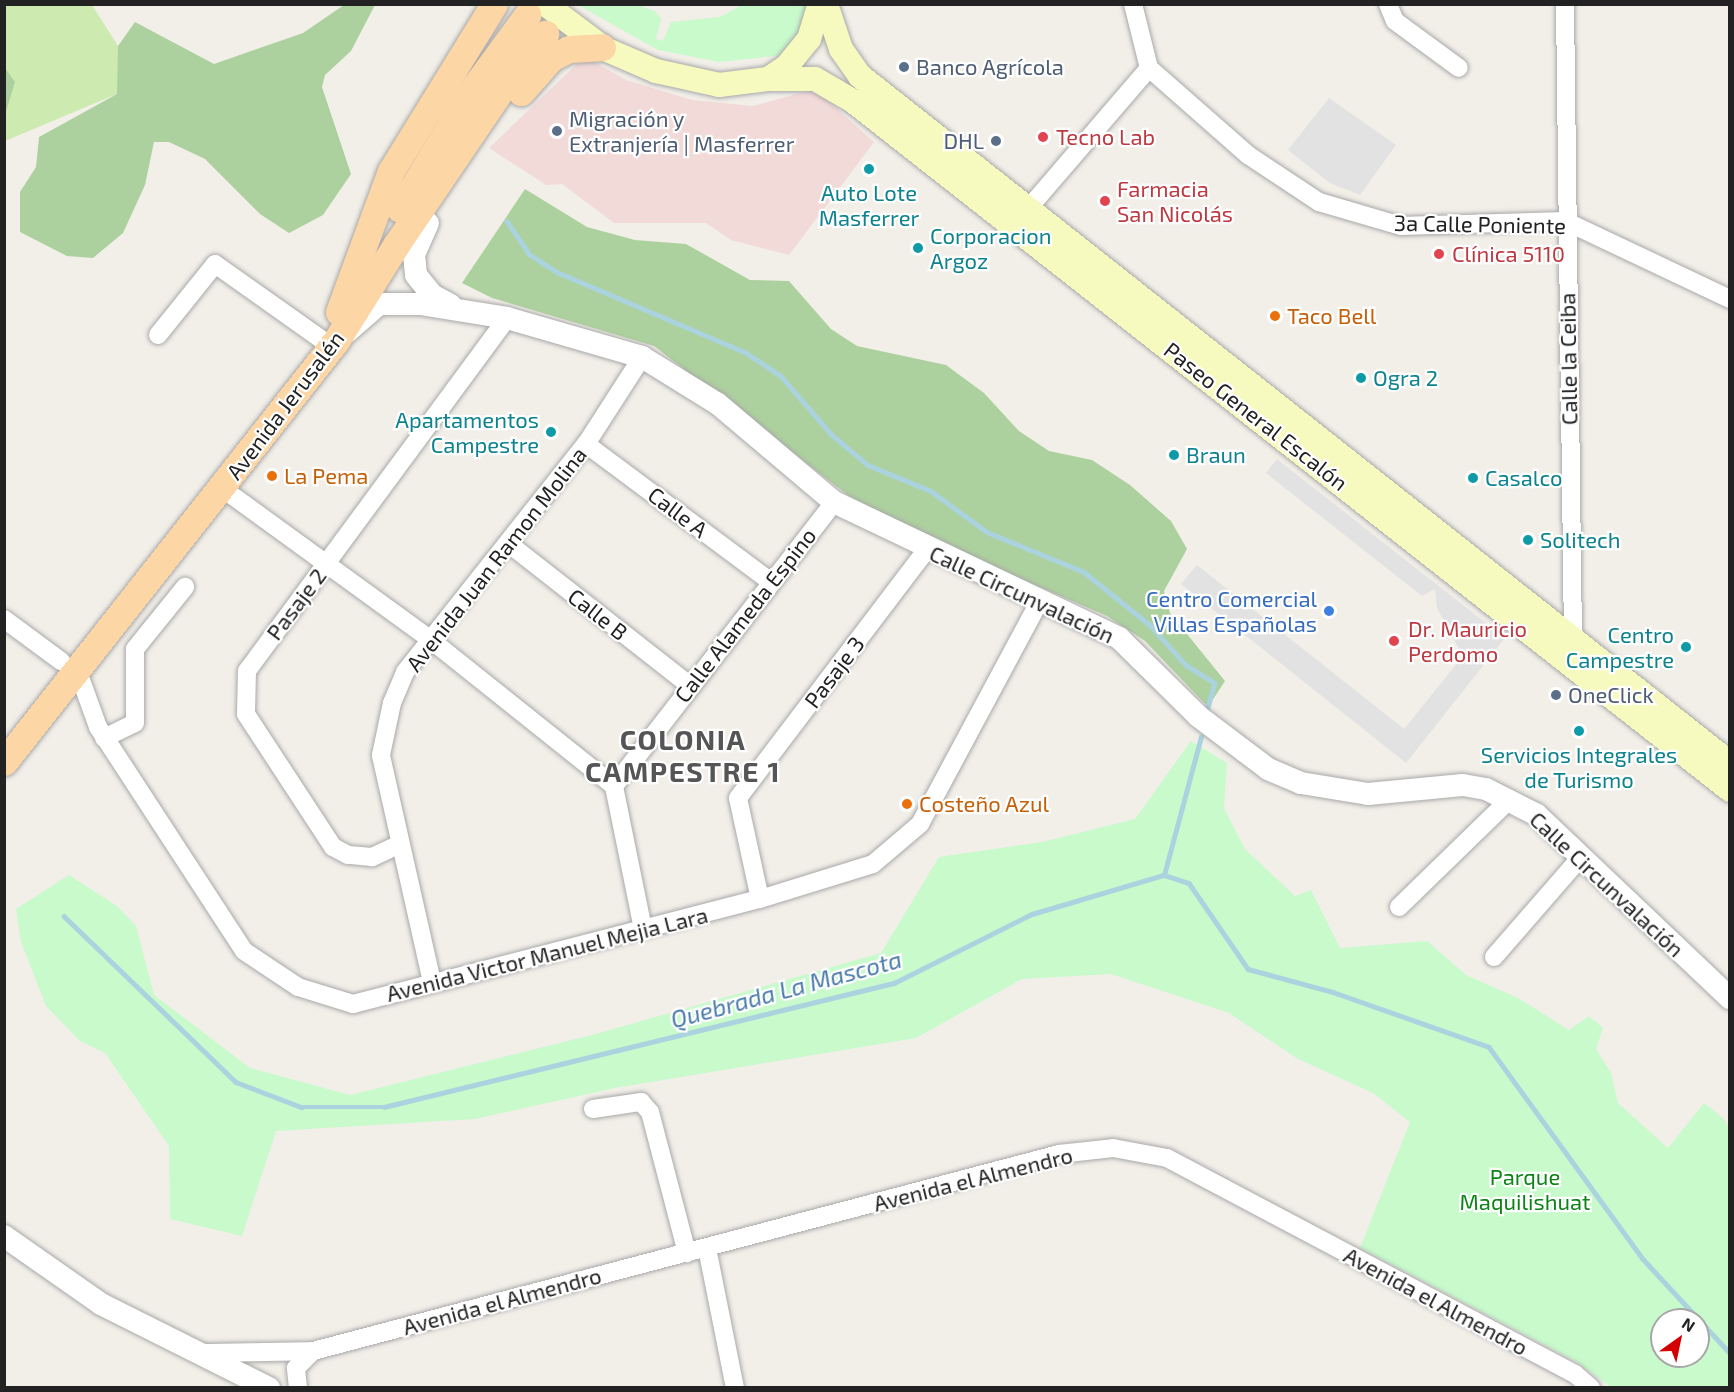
<!DOCTYPE html>
<html>
<head>
<meta charset="utf-8">
<style>
	body { margin:0 }
	#map { position:relative; width:1734px; height:1392px; overflow:hidden; background:#f2efe9; font-family:"Exo 2",sans-serif }
	div>[style] { position:absolute }
	[style*='--x'] { left:calc(var(--x)*1px); top:calc(var(--y)*1px); width:calc(var(--w)*1px); rotate:calc(var(--a)*1deg) }
	.commercial>* { inset:0; background:#f2dad9 }
	.grass>* { inset:0; background:#cdebb0 }
	.forest>* { inset:0; background:#add19e }
	.park>* { inset:0; background:#c8facc }
	.parking>* { inset:0; background:#e2e2e2 }
	.stream>* { height:4.5px; margin:-2.25px; padding:0 2.25px; transform-origin:2.25px; border-radius:2.25px; background:#aad3df }
	.roads { filter:drop-shadow(0 0 2px #a9a9a9) drop-shadow(0 0 2px #a9a9a9) }
	.minor>* { height:18px; margin:-9px; padding:0 9px; transform-origin:9px; border-radius:9px; background:#fff }
	.tertiary>* { height:22px; margin:-11px; padding:0 11px; transform-origin:11px; border-radius:11px; background:#fff }
	.secondary>* { height:24px; margin:-12px; padding:0 12px; transform-origin:12px; border-radius:12px; background:#f7fabf }
	.primary>* { height:27px; margin:-13.5px; padding:0 13.5px; transform-origin:13.5px; border-radius:13.5px; background:#fcd6a4 }
	.dots>* { width:16px; height:16px; translate:-50% -50%; box-sizing:border-box; border:3px solid #fff; border-radius:50% }
	span { translate:-50% -50%; white-space:nowrap; text-align:center; line-height:1.15; -webkit-text-stroke:4.5px #fff; paint-order:stroke }
	.service-label { font-size:22px; color:#4e5e75 }
	.left { translate:0 -50%; text-align:left }
	.right { translate:-100% -50%; text-align:right }
	.health-label { font-size:22px; color:#be3a42 }
	.culture-label { font-size:22px; color:#0d838f }
	.street-label { font-size:22px; color:#222 }
	.food-label { font-size:22px; color:#c56008 }
	.shop-label { font-size:22px; color:#366cbe }
	.park-label { font-size:22px; color:#0c8416 }
	.water-label { font-size:24px; color:#4a7aab; font-style:italic }
	.district-label { font-size:28px; color:#555; font-weight:700; letter-spacing:1.5px }
	.frame { position:absolute; inset:0; border:6px solid #222; pointer-events:none }
	.north { position:absolute; left:1650px; top:1308px; width:60px; height:60px; box-sizing:border-box; background:#fff; border:2px solid #a7a7a7; border-radius:50%; rotate:33deg; font-size:16px; font-weight:700; line-height:24px; text-align:center; color:#222 }
	.north::after { content:''; display:block; margin:auto; width:21px; height:27px; background:#d40000; clip-path:polygon(50% 0,100% 100%,50% 72%,0 100%) }
</style>
</head>
<body>
<div id="map">
	<div class="commercial">
		<div style="clip-path:polygon(591px 60px,626px 80px,692px 100px,753px 106px,815px 89px,874px 142px,789px 255px,731px 240px,706px 223px,614px 223px,562px 184px,546px 185px,489px 148px,578px 63px)"></div>
	</div>
	<div class="grass">
		<div style="clip-path:polygon(5px 5px,92px 5px,118px 46px,143px 58px,148px 81px,5px 141px)"></div>
	</div>
	<div class="forest">
		<div style="clip-path:polygon(344px 5px,375px 5px,351px 51px,325px 75px,322px 87px,351px 174px,323px 215px,289px 233px,260px 214px,205px 159px,169px 142px,154px 142px,145px 185px,123px 233px,93px 258px,67px 256px,20px 232px,20px 192px,36px 167px,39px 137px,117px 94px,118px 46px,135px 22px,214px 64px,303px 33px)"></div>
		<div style="clip-path:polygon(5px 68px,15px 82px,5px 115px,4px 115px)"></div>
		<div style="clip-path:polygon(525px 189px,587px 227px,635px 240px,686px 244px,750px 280px,789px 281px,831px 329px,857px 346px,946px 365px,984px 393px,1019px 431px,1049px 451px,1092px 460px,1130px 485px,1171px 521px,1187px 549px,1164px 591px,1170px 613px,1225px 681px,1208px 707px,1145px 641px,1107px 616px,956px 551px,849px 496px,654px 346px,492px 298px,462px 283px)"></div>
	</div>
	<div class="park">
		<div style="clip-path:polygon(578px 5px,637px 5px,655px 11px,661px 19px,656px 39px,663px 41px,671px 22px,720px 17px,742px 5px,806px 5px,806px 11px,799px 35px,784px 55px,719px 62px,658px 50px)"></div>
		<div style="clip-path:polygon(evenodd,1191px 741px,1227px 763px,1224px 808px,1245px 849px,1295px 896px,1311px 890px,1340px 948px,1427px 941px,1466px 975px,1518px 998px,1569px 1030px,1589px 1016px,1603px 1028px,1596px 1049px,1611px 1073px,1618px 1103px,1668px 1148px,1704px 1103px,1723px 1118px,1730px 1129px,1729px 1387px,1611px 1387px,1575px 1361px,1360px 1248px,1410px 1122px,1373px 1093px,1298px 1059px,1229px 1013px,1111px 974px,1022px 979px,916px 1038px,615px 1088px,475px 1119px,276px 1131px,242px 1236px,170px 1219px,169px 1146px,105px 1053px,80px 1041px,46px 1006px,21px 942px,16px 909px,69px 875px,117px 906px,136px 926px,154px 995px,250px 1068px,350px 1095px,592px 1035px,881px 953px,939px 857px,1042px 842px,1135px 819px,1191px 741px,1662px 1320px,1698px 1320px,1698px 1356px,1662px 1356px,1662px 1320px)"></div>
	</div>
	<div class="parking">
		<div style="clip-path:polygon(1329px 98px,1396px 145px,1360px 195px,1330px 183px,1288px 150px)"></div>
		<div style="clip-path:polygon(1277px 459px,1505px 638px,1406px 763px,1181px 584px,1197px 565px,1404px 729px,1463px 656px,1437px 608px,1435px 589px,1422px 596px,1266px 473px)"></div>
	</div>
	<div class="stream">
		<div style="--x:507;--y:221;--w:40;--a:56"></div>
		<div style="--x:529;--y:254;--w:33;--a:33"></div>
		<div style="--x:557;--y:272;--w:204;--a:23.1"></div>
		<div style="--x:745;--y:352;--w:43;--a:33.7"></div>
		<div style="--x:781;--y:376;--w:77;--a:49.2"></div>
		<div style="--x:831;--y:434;--w:48;--a:40"></div>
		<div style="--x:868;--y:465;--w:68;--a:22.4"></div>
		<div style="--x:931;--y:491;--w:69;--a:36.2"></div>
		<div style="--x:987;--y:532;--w:105;--a:22.4"></div>
		<div style="--x:1084;--y:572;--w:85;--a:38.8"></div>
		<div style="--x:1150;--y:625;--w:54;--a:48"></div>
		<div style="--x:1186;--y:665;--w:34;--a:32"></div>
		<div style="--x:1215;--y:683;--w:25;--a:106"></div>
		<div style="--x:1164;--y:875;--w:143;--a:-75"></div>
		<div style="--x:64;--y:916;--w:239;--a:44"></div>
		<div style="--x:236;--y:1082;--w:70;--a:21"></div>
		<div style="--x:301;--y:1107;--w:83;--a:0"></div>
		<div style="--x:384;--y:1107;--w:525;--a:-13.67"></div>
		<div style="--x:894;--y:983;--w:154;--a:-26.6"></div>
		<div style="--x:1032;--y:914;--w:138;--a:-16.5"></div>
		<div style="--x:1164;--y:875;--w:26;--a:18"></div>
		<div style="--x:1189;--y:883;--w:104;--a:55.5"></div>
		<div style="--x:1248;--y:969;--w:88;--a:15.1"></div>
		<div style="--x:1333;--y:992;--w:165;--a:19.4"></div>
		<div style="--x:1489;--y:1047;--w:262;--a:54"></div>
		<div style="--x:1643;--y:1259;--w:128;--a:47.2"></div>
	</div>
	<div class="roads">
		<div class="minor">
			<div style="--x:1133;--y:4;--w:66;--a:76"></div>
			<div style="--x:1149;--y:68;--w:132;--a:41.3"></div>
			<div style="--x:1248;--y:155;--w:85;--a:33.5"></div>
			<div style="--x:1319;--y:202;--w:85;--a:16.3"></div>
			<div style="--x:1401;--y:226;--w:164;--a:-1.7"></div>
			<div style="--x:1565;--y:221;--w:183;--a:25.3"></div>
			<div style="--x:1388;--y:4;--w:18;--a:68"></div>
			<div style="--x:1395;--y:21;--w:79;--a:36.3"></div>
			<div style="--x:1565;--y:4;--w:637;--a:89.28"></div>
			<div style="--x:1027;--y:210;--w:187;--a:-49.3"></div>
			<div style="--x:158;--y:335;--w:91;--a:-51.2"></div>
			<div style="--x:215;--y:264;--w:130;--a:35.3"></div>
			<div style="--x:586;--y:444;--w:229;--a:36.7"></div>
			<div style="--x:222;--y:488;--w:258;--a:36"></div>
			<div style="--x:431;--y:640;--w:234;--a:38.6"></div>
			<div style="--x:508;--y:543;--w:230;--a:38.1"></div>
			<div style="--x:4;--y:619;--w:71;--a:36.4"></div>
			<div style="--x:77;--y:669;--w:62;--a:70.1"></div>
			<div style="--x:98;--y:727;--w:267;--a:56.9"></div>
			<div style="--x:244;--y:951;--w:65;--a:33.7"></div>
			<div style="--x:298;--y:987;--w:58;--a:17.2"></div>
			<div style="--x:353;--y:1004;--w:420;--a:-14.5"></div>
			<div style="--x:760;--y:899;--w:118;--a:-17.2"></div>
			<div style="--x:873;--y:864;--w:62;--a:-40.4"></div>
			<div style="--x:920;--y:824;--w:252;--a:-61.8"></div>
			<div style="--x:104;--y:738;--w:34;--a:-26"></div>
			<div style="--x:135;--y:723;--w:74;--a:-90"></div>
			<div style="--x:135;--y:649;--w:80;--a:-51.1"></div>
			<div style="--x:398;--y:845;--w:29;--a:155"></div>
			<div style="--x:372;--y:857;--w:24;--a:-175"></div>
			<div style="--x:348;--y:855;--w:17;--a:-152"></div>
			<div style="--x:333;--y:847;--w:159;--a:-123.2"></div>
			<div style="--x:246;--y:714;--w:43;--a:-88.7"></div>
			<div style="--x:247;--y:671;--w:438;--a:-53.6"></div>
			<div style="--x:760;--y:899;--w:103;--a:-102.3"></div>
			<div style="--x:738;--y:798;--w:313;--a:-52.8"></div>
			<div style="--x:1399;--y:907;--w:155;--a:-44.2"></div>
			<div style="--x:643;--y:929;--w:146;--a:-101.5"></div>
			<div style="--x:614;--y:786;--w:359;--a:-52.2"></div>
			<div style="--x:1494;--y:957;--w:133;--a:-49"></div>
			<div style="--x:432;--y:982;--w:233;--a:-102.7"></div>
			<div style="--x:381;--y:755;--w:53;--a:-78.1"></div>
			<div style="--x:392;--y:703;--w:34;--a:-67"></div>
			<div style="--x:405;--y:672;--w:291;--a:-51.6"></div>
			<div style="--x:586;--y:444;--w:103;--a:-57.2"></div>
			<div style="--x:593;--y:1109;--w:49;--a:-8.3"></div>
			<div style="--x:641;--y:1102;--w:13;--a:48"></div>
			<div style="--x:650;--y:1112;--w:146;--a:75.3"></div>
			<div style="--x:707;--y:1248;--w:143;--a:78.7"></div>
			<div style="--x:203;--y:1353;--w:110;--a:-1"></div>
			<div style="--x:313;--y:1351;--w:772;--a:-14.79"></div>
			<div style="--x:1059;--y:1154;--w:54;--a:-6.3"></div>
			<div style="--x:1113;--y:1148;--w:55;--a:10.5"></div>
			<div style="--x:1167;--y:1158;--w:462;--a:27.9"></div>
			<div style="--x:1575;--y:1374;--w:21;--a:41"></div>
			<div style="--x:298;--y:1388;--w:20;--a:-96"></div>
			<div style="--x:296;--y:1368;--w:24;--a:-45"></div>
		</div>
		<div class="tertiary">
			<div style="--x:428;--y:223;--w:35;--a:114"></div>
			<div style="--x:414;--y:255;--w:20;--a:84"></div>
			<div style="--x:416;--y:275;--w:26;--a:51"></div>
			<div style="--x:432;--y:295;--w:21;--a:28"></div>
			<div style="--x:347;--y:332;--w:43;--a:-41.2"></div>
			<div style="--x:379;--y:304;--w:41;--a:0"></div>
			<div style="--x:420;--y:304;--w:88;--a:9.1"></div>
			<div style="--x:507;--y:318;--w:141;--a:16.1"></div>
			<div style="--x:642;--y:357;--w:89;--a:31.7"></div>
			<div style="--x:718;--y:404;--w:152;--a:40.2"></div>
			<div style="--x:834;--y:502;--w:316;--a:25.5"></div>
			<div style="--x:1119;--y:638;--w:111;--a:44.6"></div>
			<div style="--x:1198;--y:716;--w:88;--a:37.1"></div>
			<div style="--x:1268;--y:769;--w:36;--a:23"></div>
			<div style="--x:1301;--y:783;--w:68;--a:9.3"></div>
			<div style="--x:1368;--y:794;--w:95;--a:-5.4"></div>
			<div style="--x:1463;--y:785;--w:23;--a:10"></div>
			<div style="--x:1486;--y:789;--w:57;--a:27"></div>
			<div style="--x:1537;--y:815;--w:266;--a:43.5"></div>
			<div style="--x:4;--y:1236;--w:118;--a:35"></div>
			<div style="--x:101;--y:1304;--w:188;--a:26.6"></div>
		</div>
		<div class="secondary">
			<div style="--x:545;--y:4;--w:75;--a:36.9"></div>
			<div style="--x:605;--y:49;--w:56;--a:23.3"></div>
			<div style="--x:656;--y:71;--w:65;--a:12.5"></div>
			<div style="--x:719;--y:85;--w:49;--a:-7"></div>
			<div style="--x:768;--y:79;--w:23;--a:-34"></div>
			<div style="--x:787;--y:66;--w:35;--a:-51"></div>
			<div style="--x:809;--y:39;--w:37;--a:-73"></div>
			<div style="--x:826;--y:4;--w:47;--a:71.6"></div>
			<div style="--x:841;--y:49;--w:33;--a:55"></div>
			<div style="--x:860;--y:76;--w:1109;--a:38.3"></div>
			<div style="--x:768;--y:79;--w:47;--a:0"></div>
			<div style="--x:815;--y:79;--w:44;--a:30.1"></div>
			<div style="--x:853;--y:101;--w:1115;--a:38.15"></div>
		</div>
		<div class="primary">
			<div style="--x:521;--y:92;--w:45;--a:-48.6"></div>
			<div style="--x:551;--y:58;--w:20;--a:-27"></div>
			<div style="--x:569;--y:49;--w:33;--a:-3"></div>
			<div style="--x:400;--y:209;--w:135;--a:-58.9"></div>
			<div style="--x:470;--y:93;--w:97;--a:-53.8"></div>
			<div style="--x:339;--y:312;--w:150;--a:-69.8"></div>
			<div style="--x:391;--y:171;--w:196;--a:-58.3"></div>
			<div style="--x:4;--y:762;--w:536;--a:-51.74"></div>
			<div style="--x:336;--y:341;--w:113;--a:-58"></div>
			<div style="--x:396;--y:245;--w:216;--a:-55.9"></div>
			<div style="--x:517;--y:66;--w:43;--a:-48.8"></div>
		</div>
	</div>
	<div class="dots">
		<div style="left:904px;top:67px;background:#5c6f8a"></div>
		<div style="left:557px;top:131px;background:#5c6f8a"></div>
		<div style="left:1043px;top:137px;background:#e0444e"></div>
		<div style="left:996px;top:141px;background:#5c6f8a"></div>
		<div style="left:869px;top:169px;background:#0f9aa8"></div>
		<div style="left:1105px;top:201px;background:#e0444e"></div>
		<div style="left:918px;top:248px;background:#0f9aa8"></div>
		<div style="left:1439px;top:254px;background:#e0444e"></div>
		<div style="left:1275px;top:316px;background:#e8710a"></div>
		<div style="left:1361px;top:378px;background:#0f9aa8"></div>
		<div style="left:551px;top:432px;background:#0f9aa8"></div>
		<div style="left:1174px;top:455px;background:#0f9aa8"></div>
		<div style="left:272px;top:476px;background:#e8710a"></div>
		<div style="left:1473px;top:478px;background:#0f9aa8"></div>
		<div style="left:1528px;top:540px;background:#0f9aa8"></div>
		<div style="left:1329px;top:611px;background:#3f7fe0"></div>
		<div style="left:1394px;top:641px;background:#e0444e"></div>
		<div style="left:1686px;top:647px;background:#0f9aa8"></div>
		<div style="left:1556px;top:695px;background:#5c6f8a"></div>
		<div style="left:1579px;top:731px;background:#0f9aa8"></div>
		<div style="left:907px;top:804px;background:#e8710a"></div>
	</div>
	<div class="service-label">
		<span class="left" style="left:916px;top:67px">Banco Agrícola</span>
		<span class="left" style="left:569px;top:131px">Migración y<br>Extranjería | Masferrer</span>
		<span class="right" style="left:984px;top:141px">DHL</span>
		<span class="left" style="left:1568px;top:695px">OneClick</span>
	</div>
	<div class="health-label">
		<span class="left" style="left:1056px;top:137px">Tecno Lab</span>
		<span class="left" style="left:1117px;top:201px">Farmacia<br>San Nicolás</span>
		<span class="left" style="left:1452px;top:254px">Clínica 5110</span>
		<span class="left" style="left:1408px;top:641px">Dr. Mauricio<br>Perdomo</span>
	</div>
	<div class="culture-label">
		<span style="left:869px;top:205px">Auto Lote<br>Masferrer</span>
		<span class="left" style="left:930px;top:248px">Corporacion<br>Argoz</span>
		<span class="left" style="left:1373px;top:378px">Ogra 2</span>
		<span class="right" style="left:539px;top:432px">Apartamentos<br>Campestre</span>
		<span class="left" style="left:1186px;top:455px">Braun</span>
		<span class="left" style="left:1485px;top:478px">Casalco</span>
		<span class="left" style="left:1540px;top:540px">Solitech</span>
		<span class="right" style="left:1674px;top:647px">Centro<br>Campestre</span>
		<span style="left:1579px;top:767px">Servicios Integrales<br>de Turismo</span>
	</div>
	<div class="street-label">
		<span style="left:1480px;top:224px;rotate:1deg">3a Calle Poniente</span>
		<span style="left:1568px;top:359px;rotate:-91deg">Calle la Ceiba</span>
		<span style="left:285px;top:405px;rotate:-53deg">Avenida Jerusalén</span>
		<span style="left:1256px;top:416px;rotate:38deg">Paseo General Escalón</span>
		<span style="left:678px;top:512px;rotate:37deg">Calle A</span>
		<span style="left:496px;top:559px;rotate:-52deg">Avenida Juan Ramon Molina</span>
		<span style="left:1022px;top:594px;rotate:25deg">Calle Circunvalación</span>
		<span style="left:296px;top:604px;rotate:-53deg">Pasaje 2</span>
		<span style="left:598px;top:614px;rotate:38deg">Calle B</span>
		<span style="left:745px;top:615px;rotate:-52deg">Calle Alameda Espino</span>
		<span style="left:834px;top:672px;rotate:-53deg">Pasaje 3</span>
		<span style="left:1607px;top:884px;rotate:43deg">Calle Circunvalación</span>
		<span style="left:547px;top:954px;rotate:-14deg">Avenida Victor Manuel Mejia Lara</span>
		<span style="left:973px;top:1179px;rotate:-14deg">Avenida el Almendro</span>
		<span style="left:502px;top:1301px;rotate:-15deg">Avenida el Almendro</span>
		<span style="left:1436px;top:1301px;rotate:28deg">Avenida el Almendro</span>
	</div>
	<div class="food-label">
		<span class="left" style="left:1287px;top:316px">Taco Bell</span>
		<span class="left" style="left:284px;top:476px">La Pema</span>
		<span class="left" style="left:919px;top:804px">Costeño Azul</span>
	</div>
	<div class="shop-label">
		<span class="right" style="left:1317px;top:611px">Centro Comercial<br>Villas Españolas</span>
	</div>
	<div class="park-label">
		<span style="left:1525px;top:1189px">Parque<br>Maquilishuat</span>
	</div>
	<div class="water-label">
		<span style="left:786px;top:989px;rotate:-15deg">Quebrada La Mascota</span>
	</div>
	<div class="district-label">
		<span style="left:683px;top:755px">COLONIA<br>CAMPESTRE 1</span>
	</div>
	<div class="frame"></div>
	<div class="north">N</div>
</div>
</body>
</html>
